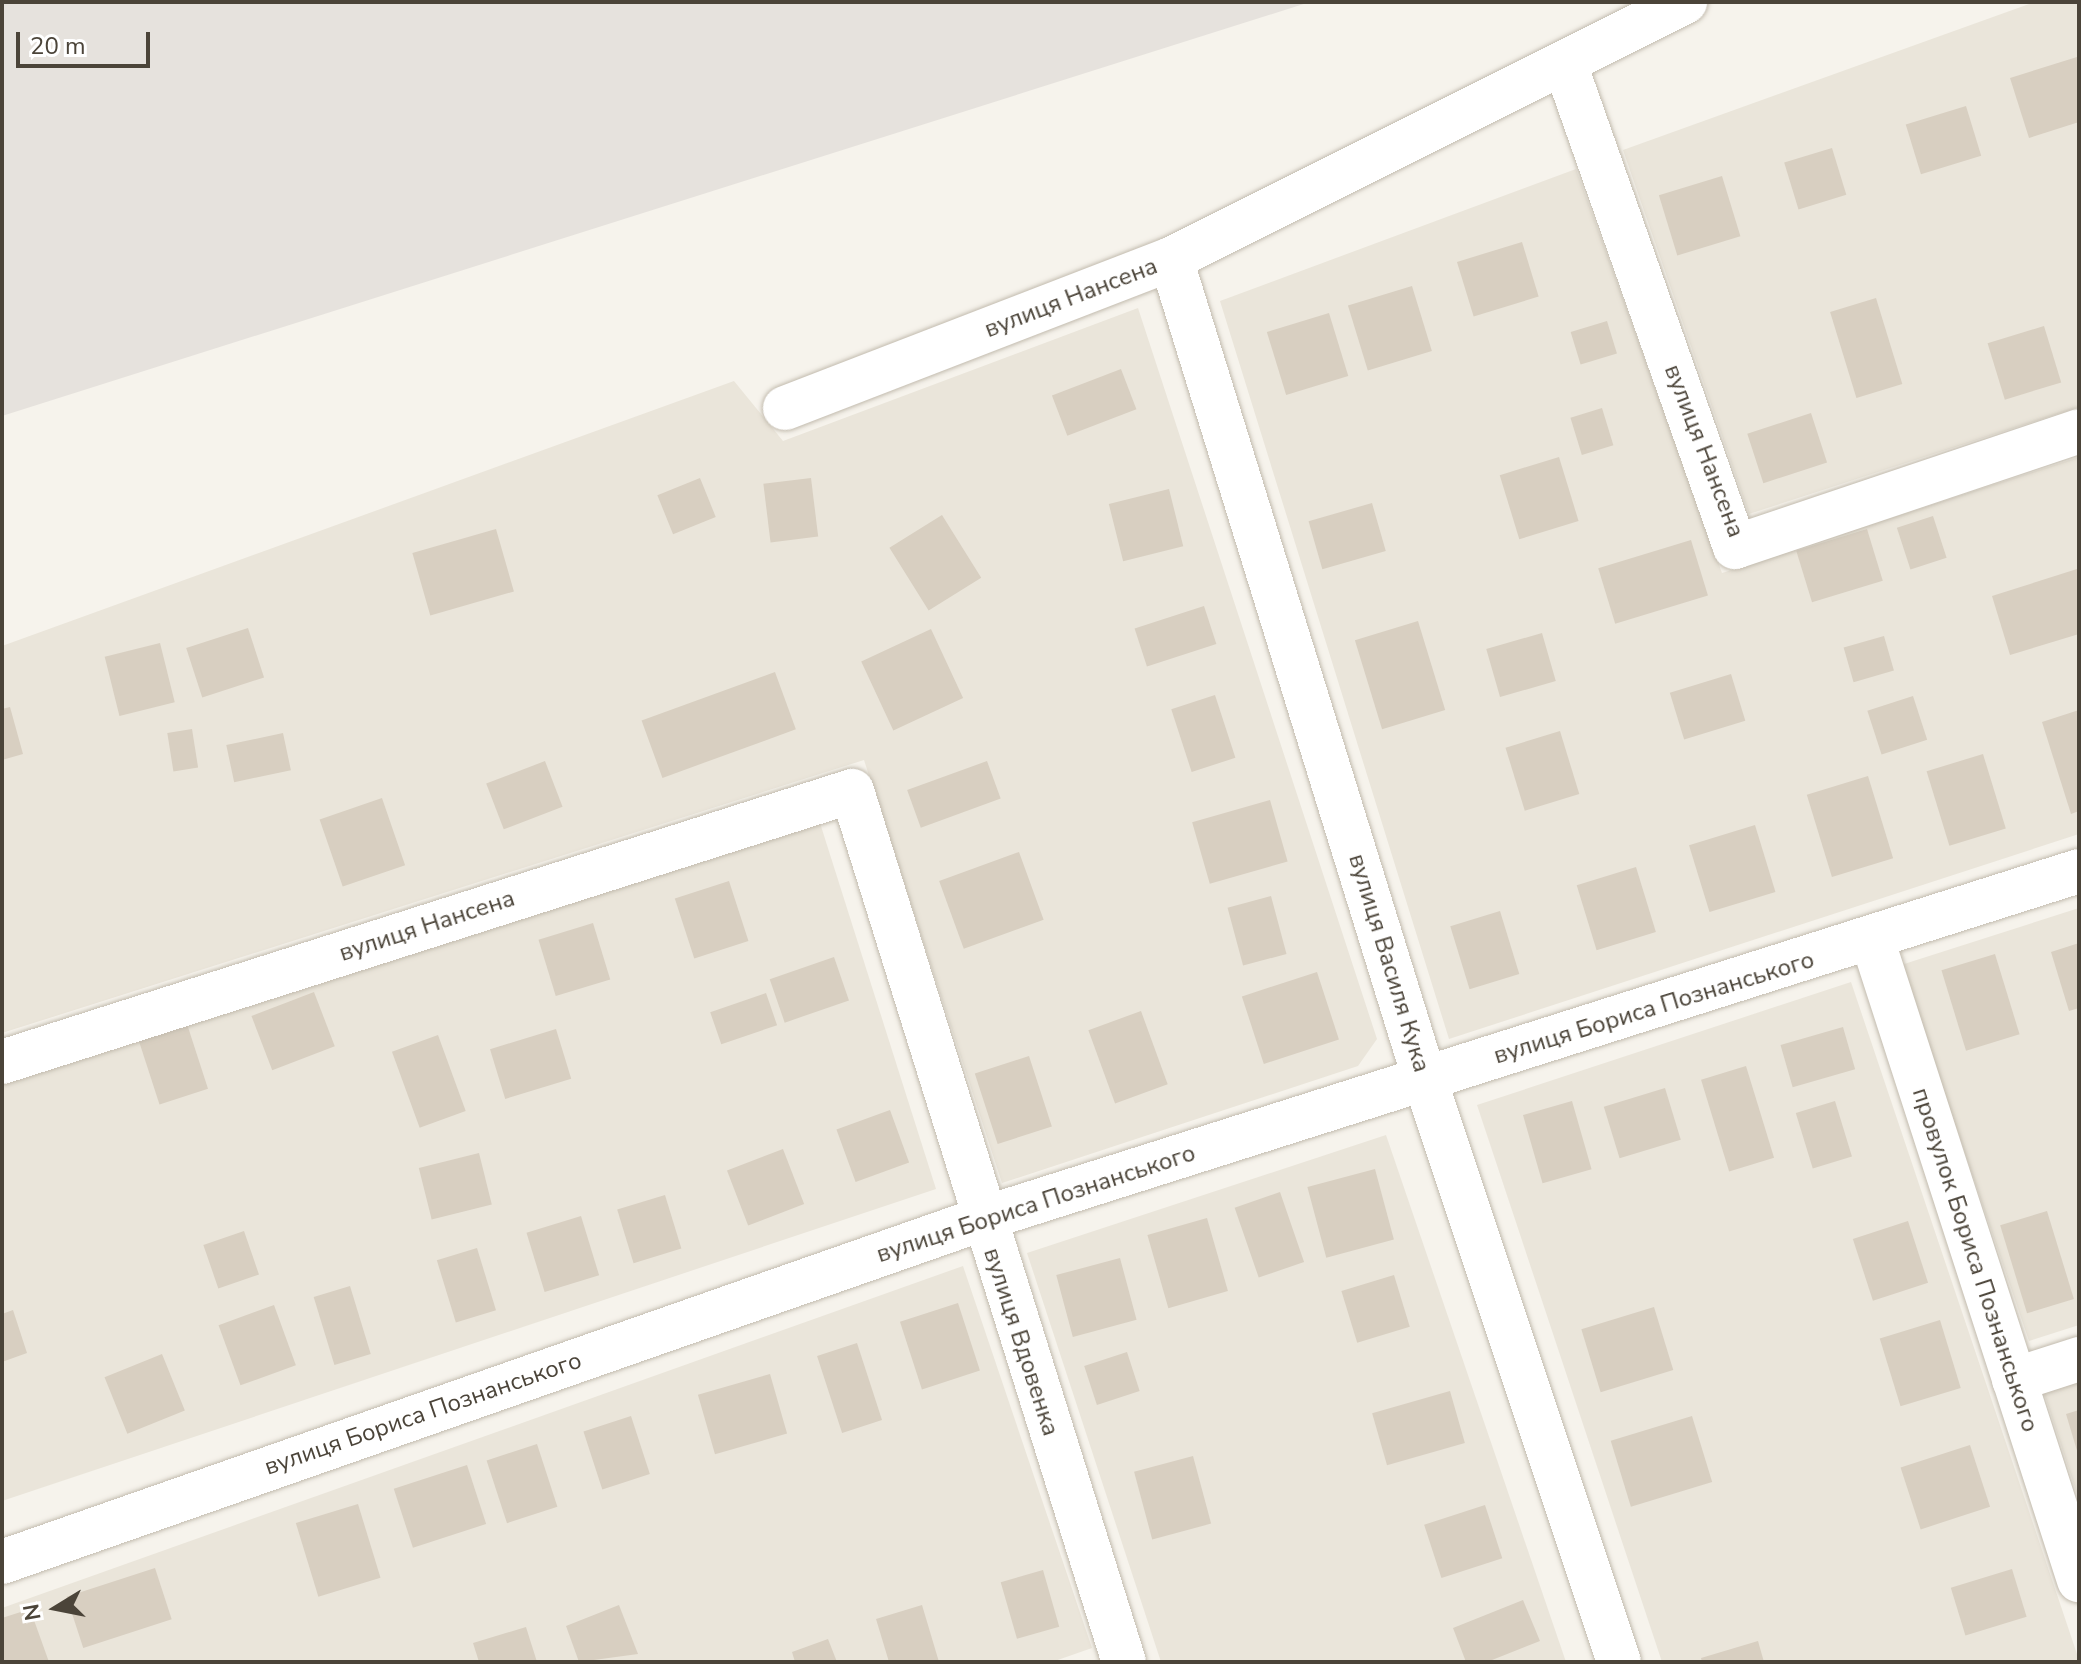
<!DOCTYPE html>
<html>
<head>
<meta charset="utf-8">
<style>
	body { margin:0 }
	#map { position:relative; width:2081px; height:1664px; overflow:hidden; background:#f6f3ec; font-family:"Nunito Sans",sans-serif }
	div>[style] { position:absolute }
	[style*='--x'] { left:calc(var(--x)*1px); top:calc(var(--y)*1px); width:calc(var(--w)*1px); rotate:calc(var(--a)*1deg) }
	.residential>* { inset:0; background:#eae5da }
	.industrial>* { inset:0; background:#e6e2dd }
	.building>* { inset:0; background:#d8cfc1; transform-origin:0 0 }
	.roads { filter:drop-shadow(0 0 2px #c2bbae) drop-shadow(0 0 2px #c2bbae) }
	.minor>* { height:44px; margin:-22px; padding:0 22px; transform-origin:22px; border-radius:22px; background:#fff }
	span { translate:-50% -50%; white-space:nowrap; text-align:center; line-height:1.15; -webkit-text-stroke:6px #fff; paint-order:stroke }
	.street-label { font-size:24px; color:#4b4439 }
	.frame { position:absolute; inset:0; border:4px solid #4b4439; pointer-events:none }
	.north { position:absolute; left:16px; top:1568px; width:80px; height:80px; -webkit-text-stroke:6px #fff; paint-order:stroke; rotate:260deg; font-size:22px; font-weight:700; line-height:32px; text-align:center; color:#4b4439 }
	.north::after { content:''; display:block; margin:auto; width:28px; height:36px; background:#4b4439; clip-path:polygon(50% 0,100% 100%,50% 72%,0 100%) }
	.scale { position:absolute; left:16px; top:32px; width:134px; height:36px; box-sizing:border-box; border:4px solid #4b4439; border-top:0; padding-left:10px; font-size:24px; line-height:28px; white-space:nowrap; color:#4b4439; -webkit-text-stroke:6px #fff; paint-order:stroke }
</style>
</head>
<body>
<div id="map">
	<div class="residential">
		<div style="clip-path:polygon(2035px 2px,2079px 2px,2079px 407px,1749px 514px,1623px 150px)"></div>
		<div style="clip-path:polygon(1576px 169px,1722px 573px,2079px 457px,2079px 834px,1449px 1039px,1220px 301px)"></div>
		<div style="clip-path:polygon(1138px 308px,1377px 1039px,1358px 1066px,1002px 1183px,864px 760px,2px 1033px,2px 646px,734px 381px,783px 441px)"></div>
		<div style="clip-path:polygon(820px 823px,936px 1189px,2px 1501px,2px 1079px)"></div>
		<div style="clip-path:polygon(2079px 908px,2079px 1325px,2029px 1341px,1901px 965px)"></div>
		<div style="clip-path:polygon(1851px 982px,2079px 1660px,2079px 1662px,1662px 1662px,1477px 1105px)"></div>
		<div style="clip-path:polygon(1386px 1135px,1566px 1662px,1161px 1662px,1027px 1253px)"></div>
		<div style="clip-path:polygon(963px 1266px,1092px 1648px,1052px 1662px,2px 1662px,2px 1608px)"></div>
		<div style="clip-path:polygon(2079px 1382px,2079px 1500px,2044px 1393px)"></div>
	</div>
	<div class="industrial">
		<div style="clip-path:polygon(2px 2px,1310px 2px,2px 416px)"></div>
	</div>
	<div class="building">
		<div style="clip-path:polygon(2077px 57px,2079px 122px,2029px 138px,2010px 78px)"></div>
		<div style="left:1966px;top:106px;width:52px;height:63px;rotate:73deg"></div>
		<div style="left:1832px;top:148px;width:49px;height:50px;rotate:73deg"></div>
		<div style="left:1722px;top:176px;width:63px;height:66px;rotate:73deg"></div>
		<div style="left:1522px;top:242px;width:57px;height:68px;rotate:73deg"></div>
		<div style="left:1412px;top:286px;width:68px;height:67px;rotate:73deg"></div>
		<div style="left:1876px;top:298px;width:90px;height:48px;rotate:73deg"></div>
		<div style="left:1329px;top:313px;width:66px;height:65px;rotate:73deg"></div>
		<div style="left:1607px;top:321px;width:34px;height:38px;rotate:73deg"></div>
		<div style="left:2044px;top:326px;width:59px;height:59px;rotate:73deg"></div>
		<div style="left:1121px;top:369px;width:43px;height:74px;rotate:69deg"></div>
		<div style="left:1602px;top:408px;width:39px;height:33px;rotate:73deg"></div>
		<div style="left:1811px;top:413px;width:52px;height:67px;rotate:72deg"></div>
		<div style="left:1559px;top:457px;width:67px;height:62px;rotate:73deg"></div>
		<div style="left:700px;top:478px;width:42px;height:46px;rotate:68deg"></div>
		<div style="left:811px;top:478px;width:59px;height:48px;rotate:83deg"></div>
		<div style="left:1169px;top:489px;width:59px;height:62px;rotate:76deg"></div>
		<div style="left:1372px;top:503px;width:50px;height:66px;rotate:74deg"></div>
		<div style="left:942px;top:515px;width:74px;height:62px;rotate:58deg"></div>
		<div style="left:1933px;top:516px;width:44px;height:38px;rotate:72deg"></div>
		<div style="left:496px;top:529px;width:65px;height:87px;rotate:74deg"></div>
		<div style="left:1867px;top:529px;width:54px;height:74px;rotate:73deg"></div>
		<div style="left:1691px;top:540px;width:58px;height:97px;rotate:73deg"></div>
		<div style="clip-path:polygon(2077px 569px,2079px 634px,2010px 655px,1992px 596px)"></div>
		<div style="left:1204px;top:606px;width:40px;height:73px;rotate:72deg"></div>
		<div style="left:1418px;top:621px;width:93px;height:66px;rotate:73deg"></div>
		<div style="left:248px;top:628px;width:52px;height:65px;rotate:72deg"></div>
		<div style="left:931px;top:629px;width:76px;height:77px;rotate:65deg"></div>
		<div style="left:1542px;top:633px;width:50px;height:58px;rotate:74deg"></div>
		<div style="left:1884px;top:636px;width:36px;height:42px;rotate:74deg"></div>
		<div style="left:160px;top:643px;width:61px;height:57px;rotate:76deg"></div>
		<div style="left:775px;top:672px;width:61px;height:142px;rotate:70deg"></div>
		<div style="left:1731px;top:674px;width:49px;height:64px;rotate:73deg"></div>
		<div style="left:1215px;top:695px;width:66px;height:46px;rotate:72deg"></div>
		<div style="left:1913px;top:696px;width:46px;height:48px;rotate:72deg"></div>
		<div style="clip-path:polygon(10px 707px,23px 754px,2px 760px,2px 709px)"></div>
		<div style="clip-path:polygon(2079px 710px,2079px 811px,2071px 814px,2042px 722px)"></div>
		<div style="left:192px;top:729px;width:39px;height:25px;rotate:81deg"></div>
		<div style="left:1560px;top:731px;width:66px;height:57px;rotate:73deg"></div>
		<div style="left:283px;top:733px;width:38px;height:58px;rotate:78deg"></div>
		<div style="left:1983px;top:754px;width:78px;height:59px;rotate:73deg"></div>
		<div style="left:545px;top:761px;width:49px;height:63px;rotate:69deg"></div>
		<div style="left:987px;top:761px;width:40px;height:85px;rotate:70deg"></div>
		<div style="left:1868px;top:776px;width:86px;height:64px;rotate:73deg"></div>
		<div style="left:382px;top:798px;width:71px;height:66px;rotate:71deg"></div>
		<div style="left:1270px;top:800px;width:64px;height:81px;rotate:74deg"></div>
		<div style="left:1755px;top:825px;width:70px;height:69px;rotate:73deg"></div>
		<div style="left:1019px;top:852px;width:72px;height:85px;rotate:70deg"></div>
		<div style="left:1636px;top:867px;width:68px;height:62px;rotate:73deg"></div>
		<div style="left:729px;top:881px;width:63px;height:57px;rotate:72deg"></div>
		<div style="left:1271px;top:896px;width:60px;height:45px;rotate:75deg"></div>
		<div style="left:1500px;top:911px;width:66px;height:52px;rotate:73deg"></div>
		<div style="left:593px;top:923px;width:59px;height:57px;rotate:73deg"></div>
		<div style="clip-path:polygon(2079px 943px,2079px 1008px,2069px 1011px,2051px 952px)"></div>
		<div style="left:1995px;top:954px;width:84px;height:56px;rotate:73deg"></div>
		<div style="left:834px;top:957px;width:46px;height:68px;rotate:71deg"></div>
		<div style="left:1317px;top:972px;width:71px;height:79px;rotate:72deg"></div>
		<div style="left:314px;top:992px;width:58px;height:67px;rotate:69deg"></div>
		<div style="left:766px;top:993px;width:34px;height:59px;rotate:71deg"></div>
		<div style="left:1141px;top:1011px;width:78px;height:56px;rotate:70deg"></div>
		<div style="left:187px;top:1024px;width:68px;height:51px;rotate:72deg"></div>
		<div style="left:1843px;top:1027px;width:44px;height:65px;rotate:74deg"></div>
		<div style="left:556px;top:1029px;width:52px;height:69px;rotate:73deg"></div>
		<div style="left:438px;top:1035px;width:81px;height:49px;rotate:70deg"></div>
		<div style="left:1029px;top:1056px;width:74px;height:57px;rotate:72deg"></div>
		<div style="left:1746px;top:1066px;width:96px;height:47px;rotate:73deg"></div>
		<div style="left:1665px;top:1088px;width:54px;height:64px;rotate:73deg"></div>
		<div style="left:1572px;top:1101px;width:71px;height:51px;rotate:74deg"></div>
		<div style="left:1835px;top:1101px;width:58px;height:41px;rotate:73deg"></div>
		<div style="left:890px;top:1110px;width:56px;height:57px;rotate:70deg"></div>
		<div style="left:783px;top:1149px;width:59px;height:60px;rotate:69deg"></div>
		<div style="left:479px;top:1153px;width:53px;height:62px;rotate:76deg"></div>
		<div style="left:1375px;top:1169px;width:73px;height:70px;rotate:75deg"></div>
		<div style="left:1280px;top:1192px;width:74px;height:48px;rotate:71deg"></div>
		<div style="left:665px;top:1195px;width:56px;height:50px;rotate:73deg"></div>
		<div style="left:2047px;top:1211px;width:92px;height:49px;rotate:73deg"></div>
		<div style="left:581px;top:1216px;width:62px;height:57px;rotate:73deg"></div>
		<div style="left:1207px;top:1218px;width:76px;height:62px;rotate:74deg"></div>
		<div style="left:1908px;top:1221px;width:65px;height:58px;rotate:72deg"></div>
		<div style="left:244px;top:1231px;width:46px;height:43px;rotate:71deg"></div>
		<div style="left:477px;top:1248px;width:65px;height:42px;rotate:73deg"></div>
		<div style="left:1120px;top:1258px;width:64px;height:66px;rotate:75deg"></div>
		<div style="left:1394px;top:1275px;width:54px;height:55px;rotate:73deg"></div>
		<div style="left:350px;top:1286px;width:71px;height:38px;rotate:73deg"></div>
		<div style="left:958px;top:1303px;width:71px;height:61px;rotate:72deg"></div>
		<div style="left:274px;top:1305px;width:64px;height:59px;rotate:70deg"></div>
		<div style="left:1654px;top:1307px;width:66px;height:76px;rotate:73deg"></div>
		<div style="clip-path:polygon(13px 1310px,27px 1353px,2px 1362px,2px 1314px)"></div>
		<div style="left:1940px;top:1320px;width:71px;height:63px;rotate:73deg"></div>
		<div style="left:857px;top:1343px;width:81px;height:42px;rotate:72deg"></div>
		<div style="left:1127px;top:1352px;width:41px;height:45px;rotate:72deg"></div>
		<div style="left:162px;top:1354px;width:61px;height:62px;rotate:68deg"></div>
		<div style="left:770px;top:1374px;width:62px;height:75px;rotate:74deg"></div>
		<div style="left:1450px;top:1391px;width:54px;height:81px;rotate:74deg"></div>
		<div style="clip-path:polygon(2079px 1410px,2079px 1454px,2078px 1454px,2066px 1414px)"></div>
		<div style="left:631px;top:1416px;width:61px;height:50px;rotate:72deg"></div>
		<div style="left:1692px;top:1416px;width:69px;height:85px;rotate:73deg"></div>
		<div style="left:537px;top:1444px;width:66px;height:53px;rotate:72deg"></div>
		<div style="left:1970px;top:1445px;width:65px;height:73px;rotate:72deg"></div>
		<div style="left:1193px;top:1456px;width:70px;height:61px;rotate:75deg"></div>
		<div style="left:467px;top:1465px;width:62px;height:77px;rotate:72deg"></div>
		<div style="left:358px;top:1504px;width:77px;height:65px;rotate:73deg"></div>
		<div style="left:1485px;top:1505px;width:56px;height:64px;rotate:72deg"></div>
		<div style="left:155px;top:1568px;width:54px;height:93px;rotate:72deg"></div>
		<div style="left:2012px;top:1569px;width:50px;height:64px;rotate:73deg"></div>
		<div style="left:1043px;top:1570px;width:59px;height:44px;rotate:74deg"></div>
		<div style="clip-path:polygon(1523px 1600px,1540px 1641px,1487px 1662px,1466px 1662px,1453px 1628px)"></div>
		<div style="clip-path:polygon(619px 1605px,638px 1654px,579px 1662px,566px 1626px)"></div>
		<div style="clip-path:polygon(922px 1605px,939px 1662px,889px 1662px,876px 1619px)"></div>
		<div style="clip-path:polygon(30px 1609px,49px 1662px,2px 1662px,2px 1618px)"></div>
		<div style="clip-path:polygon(526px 1627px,537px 1662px,479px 1662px,473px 1643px)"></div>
		<div style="clip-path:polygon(828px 1639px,837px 1662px,795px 1662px,792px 1652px)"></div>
		<div style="clip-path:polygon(1758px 1641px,1764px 1662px,1702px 1662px,1701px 1658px)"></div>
	</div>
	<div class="roads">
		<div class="minor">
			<div style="--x:1565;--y:64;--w:512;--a:70.61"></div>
			<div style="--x:1735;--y:547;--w:363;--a:-18.6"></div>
			<div style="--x:1171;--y:259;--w:859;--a:72.81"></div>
			<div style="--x:1425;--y:1080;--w:613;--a:71.57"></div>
			<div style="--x:785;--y:408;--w:414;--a:-21.1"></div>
			<div style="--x:1171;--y:259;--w:575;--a:-26.57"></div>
			<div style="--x:1872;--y:939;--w:674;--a:72.1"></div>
			<div style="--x:2;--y:1062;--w:892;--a:-17.68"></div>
			<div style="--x:852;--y:791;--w:912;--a:72.66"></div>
			<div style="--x:2014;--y:1380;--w:68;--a:-17.9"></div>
			<div style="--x:2;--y:1562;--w:1038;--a:-19.29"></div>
			<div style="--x:982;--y:1219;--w:1151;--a:-17.6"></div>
		</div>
	</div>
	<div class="street-label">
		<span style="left:1071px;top:298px;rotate:-21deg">вулиця Нансена</span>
		<span style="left:1704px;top:451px;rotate:69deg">вулиця Нансена</span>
		<span style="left:427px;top:926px;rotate:-18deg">вулиця Нансена</span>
		<span style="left:1389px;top:963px;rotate:73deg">вулиця Василя Кука</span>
		<span style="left:1654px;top:1008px;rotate:-17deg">вулиця Бориса Познанського</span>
		<span style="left:1036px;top:1204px;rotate:-18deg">вулиця Бориса Познанського</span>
		<span style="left:1975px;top:1260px;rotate:72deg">провулок Бориса Познанського</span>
		<span style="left:1021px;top:1342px;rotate:72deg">вулиця Вдовенка</span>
		<span style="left:423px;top:1414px;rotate:-19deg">вулиця Бориса Познанського</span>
	</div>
	<div class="frame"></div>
	<div class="north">N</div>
	<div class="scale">20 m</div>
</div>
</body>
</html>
